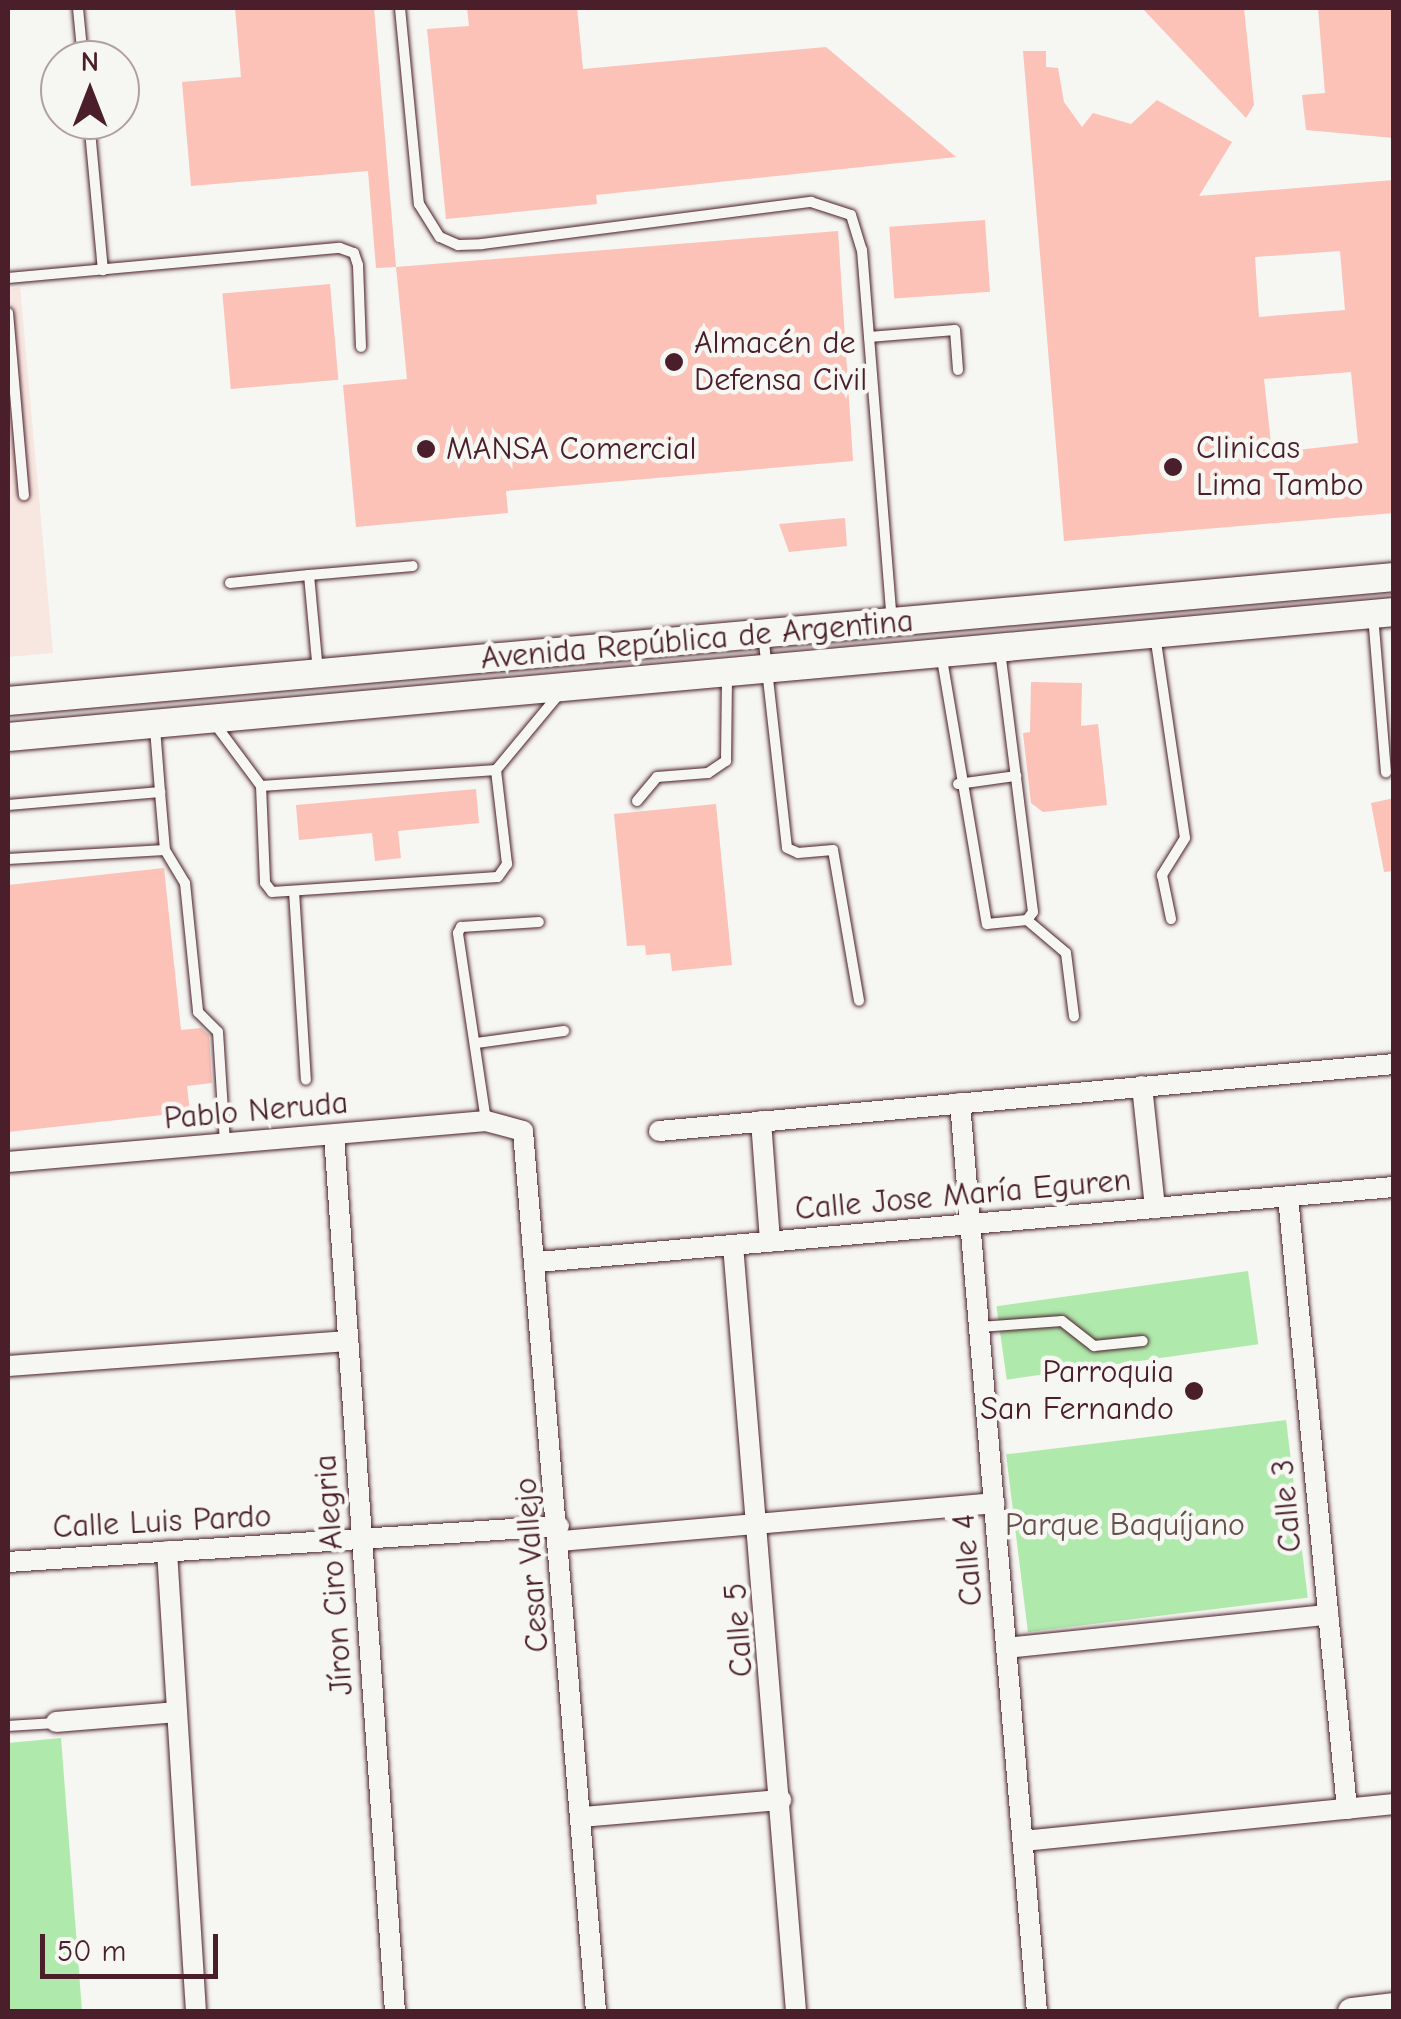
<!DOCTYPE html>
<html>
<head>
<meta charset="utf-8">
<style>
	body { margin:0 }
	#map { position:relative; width:1401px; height:2019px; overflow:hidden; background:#f6f6f2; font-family:"Comic Neue",sans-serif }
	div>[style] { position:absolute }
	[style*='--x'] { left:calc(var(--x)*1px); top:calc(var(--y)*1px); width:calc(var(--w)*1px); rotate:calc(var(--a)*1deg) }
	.built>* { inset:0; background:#f8e6e0 }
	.green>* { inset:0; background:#b0e9ac; transform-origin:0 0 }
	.building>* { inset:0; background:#fcc1b7; transform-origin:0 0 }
	.roads { filter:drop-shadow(0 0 2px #4a1f2b) drop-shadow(0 0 2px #4a1f2b) }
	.lane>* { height:10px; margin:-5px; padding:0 5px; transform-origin:5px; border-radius:5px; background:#f6f6f2 }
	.street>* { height:20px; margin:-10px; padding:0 10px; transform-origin:10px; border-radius:10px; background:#f6f6f2 }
	.secondary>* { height:28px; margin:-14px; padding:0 14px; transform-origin:14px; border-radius:14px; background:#f6f6f2 }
	.dots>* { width:28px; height:28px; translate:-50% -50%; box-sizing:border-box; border:5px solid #f6f6f2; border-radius:50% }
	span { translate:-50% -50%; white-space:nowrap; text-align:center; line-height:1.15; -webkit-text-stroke:9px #f6f6f2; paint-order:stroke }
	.poi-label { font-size:32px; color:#4a1f2b }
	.left { translate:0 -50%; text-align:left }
	.right { translate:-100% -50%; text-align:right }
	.street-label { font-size:32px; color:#4a1f2b }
	.park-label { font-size:32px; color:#64524b }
	.frame { position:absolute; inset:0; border:10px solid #4a1f2b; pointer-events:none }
	.north { position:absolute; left:40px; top:40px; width:100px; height:100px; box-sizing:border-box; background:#f6f6f2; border:2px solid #b1a0a2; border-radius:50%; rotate:0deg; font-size:28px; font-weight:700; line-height:40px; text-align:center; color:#4a1f2b }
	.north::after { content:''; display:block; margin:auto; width:35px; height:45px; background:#4a1f2b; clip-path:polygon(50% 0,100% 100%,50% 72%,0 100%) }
	.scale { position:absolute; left:40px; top:1934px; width:178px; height:45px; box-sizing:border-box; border:5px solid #4a1f2b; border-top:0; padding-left:12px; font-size:30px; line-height:35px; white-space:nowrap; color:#4a1f2b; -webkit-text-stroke:8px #f6f6f2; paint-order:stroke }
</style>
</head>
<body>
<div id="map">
	<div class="built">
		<div style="clip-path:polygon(20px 287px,53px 653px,8px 657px,8px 289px)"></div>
	</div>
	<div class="green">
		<div style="left:1248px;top:1271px;width:74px;height:254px;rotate:82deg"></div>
		<div style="left:1286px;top:1420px;width:179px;height:282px;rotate:83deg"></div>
		<div style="clip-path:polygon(61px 1738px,82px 2011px,8px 2011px,8px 1743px)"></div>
	</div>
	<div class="building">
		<div style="clip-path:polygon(235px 8px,374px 8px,396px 267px,376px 268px,368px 171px,191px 186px,182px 82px,241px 77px)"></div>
		<div style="clip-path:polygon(467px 8px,577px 8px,583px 69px,826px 47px,956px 157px,596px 195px,597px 204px,446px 219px,427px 29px,469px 26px)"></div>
		<div style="clip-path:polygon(1142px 8px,1244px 8px,1254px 105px,1246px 118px)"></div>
		<div style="clip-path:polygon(1318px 8px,1394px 8px,1394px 138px,1306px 130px,1302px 95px,1325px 93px)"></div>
		<div style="clip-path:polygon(evenodd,1023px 51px,1046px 51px,1046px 67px,1058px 68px,1064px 102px,1082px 127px,1093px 113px,1131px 124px,1157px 100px,1232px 142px,1199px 196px,1394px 180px,1394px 513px,1064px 541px,1023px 51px,1340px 251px,1345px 310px,1259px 317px,1255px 257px,1340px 251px,1023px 51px,1351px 372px,1358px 443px,1272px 453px,1264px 379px,1351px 372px)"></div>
		<div style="left:985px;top:220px;width:72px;height:96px;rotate:86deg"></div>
		<div style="clip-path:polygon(838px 231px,853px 461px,506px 491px,508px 513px,356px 527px,343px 385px,407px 379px,396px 267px)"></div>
		<div style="left:330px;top:284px;width:96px;height:108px;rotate:85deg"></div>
		<div style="clip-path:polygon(845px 518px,847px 546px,789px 552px,779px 524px)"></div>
		<div style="clip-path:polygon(1031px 682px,1082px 683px,1081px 726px,1098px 724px,1107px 805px,1043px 812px,1031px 803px,1023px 733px,1030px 732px)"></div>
		<div style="clip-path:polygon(476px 789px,479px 823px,398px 831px,401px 858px,375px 861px,372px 833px,299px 840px,296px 805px)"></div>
		<div style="clip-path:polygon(1394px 798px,1394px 871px,1384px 872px,1371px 803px)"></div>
		<div style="clip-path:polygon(716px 804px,732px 965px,672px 971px,670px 953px,646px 955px,645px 945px,627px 946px,614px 814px)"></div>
		<div style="clip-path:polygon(164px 868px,181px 1030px,201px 1028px,209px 1035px,212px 1083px,187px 1086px,190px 1112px,8px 1132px,8px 885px)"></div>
	</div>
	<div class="roads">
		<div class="lane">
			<div style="--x:78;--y:8;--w:52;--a:84.5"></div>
			<div style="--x:400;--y:8;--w:197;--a:84.5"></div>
			<div style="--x:419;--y:204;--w:39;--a:58"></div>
			<div style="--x:440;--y:237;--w:20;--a:24"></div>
			<div style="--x:458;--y:245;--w:24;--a:-2"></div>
			<div style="--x:482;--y:244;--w:332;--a:-7.3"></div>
			<div style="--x:811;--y:202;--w:42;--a:18"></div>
			<div style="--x:851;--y:215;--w:37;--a:73"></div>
			<div style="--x:862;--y:250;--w:371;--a:85.4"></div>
			<div style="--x:89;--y:120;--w:151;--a:84.7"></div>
			<div style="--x:8;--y:278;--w:333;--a:-5.2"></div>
			<div style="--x:340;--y:248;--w:15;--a:20"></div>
			<div style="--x:354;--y:253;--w:13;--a:72"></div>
			<div style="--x:358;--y:265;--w:82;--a:87.9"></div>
			<div style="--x:8;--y:313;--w:183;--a:85"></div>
			<div style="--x:869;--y:337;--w:86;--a:-4.7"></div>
			<div style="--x:955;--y:330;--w:40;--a:85.7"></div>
			<div style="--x:309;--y:575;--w:104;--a:-4.9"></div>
			<div style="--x:230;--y:583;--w:79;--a:-5.8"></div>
			<div style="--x:309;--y:575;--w:97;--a:84.7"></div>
			<div style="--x:1373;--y:615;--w:158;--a:85.3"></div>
			<div style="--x:763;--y:634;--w:215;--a:83.6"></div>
			<div style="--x:787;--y:848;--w:12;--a:24"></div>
			<div style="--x:798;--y:853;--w:35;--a:-5"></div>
			<div style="--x:833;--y:850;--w:153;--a:80.2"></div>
			<div style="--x:1155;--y:635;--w:205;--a:81.6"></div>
			<div style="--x:1185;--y:838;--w:44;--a:121.9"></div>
			<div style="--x:1162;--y:875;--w:45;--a:78.4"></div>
			<div style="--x:941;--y:653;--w:275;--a:80.4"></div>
			<div style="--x:987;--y:924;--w:40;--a:-5.7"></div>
			<div style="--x:1027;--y:920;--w:10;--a:-53"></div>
			<div style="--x:1033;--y:912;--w:265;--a:-97.2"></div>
			<div style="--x:215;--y:724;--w:77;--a:53.4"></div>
			<div style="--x:261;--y:786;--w:236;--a:-3.9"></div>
			<div style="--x:496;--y:770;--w:100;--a:-50.3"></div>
			<div style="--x:155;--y:728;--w:64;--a:85.5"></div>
			<div style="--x:958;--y:784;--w:59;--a:-7.9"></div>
			<div style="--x:261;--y:786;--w:97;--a:87.6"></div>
			<div style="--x:265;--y:883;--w:11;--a:52"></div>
			<div style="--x:272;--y:892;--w:226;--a:-3.8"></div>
			<div style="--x:498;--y:877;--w:16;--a:-55"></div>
			<div style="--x:507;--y:864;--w:95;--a:-96.7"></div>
			<div style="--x:637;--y:801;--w:31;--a:-50"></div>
			<div style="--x:657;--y:777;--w:51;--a:-4.5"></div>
			<div style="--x:708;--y:773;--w:22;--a:-34"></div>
			<div style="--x:726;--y:761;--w:88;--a:-89.3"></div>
			<div style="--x:8;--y:805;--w:153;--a:-4.9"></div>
			<div style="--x:160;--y:792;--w:58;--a:85.1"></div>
			<div style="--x:165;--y:850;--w:39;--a:59"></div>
			<div style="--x:185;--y:883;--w:130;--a:84.2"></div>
			<div style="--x:198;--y:1012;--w:28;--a:45"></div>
			<div style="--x:218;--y:1032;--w:111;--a:86.4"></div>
			<div style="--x:8;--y:859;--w:157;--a:-3.3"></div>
			<div style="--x:294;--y:891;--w:189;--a:86.4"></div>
			<div style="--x:1027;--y:920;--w:51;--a:40.2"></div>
			<div style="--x:1066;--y:953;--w:64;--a:82.8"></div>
			<div style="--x:476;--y:1043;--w:89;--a:-7.8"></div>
			<div style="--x:486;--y:1121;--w:190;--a:-98.5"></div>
			<div style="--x:458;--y:933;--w:7;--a:-63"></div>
			<div style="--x:461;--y:927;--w:78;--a:-3.7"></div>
			<div style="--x:980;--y:1327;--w:82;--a:-4.2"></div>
			<div style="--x:1062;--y:1321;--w:41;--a:38"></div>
			<div style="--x:1094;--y:1346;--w:49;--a:-5.8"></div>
			<div style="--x:8;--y:1726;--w:47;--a:-3.7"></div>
		</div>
		<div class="street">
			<div style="--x:1142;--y:1086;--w:123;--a:83.9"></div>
			<div style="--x:960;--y:1103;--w:912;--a:85.16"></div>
			<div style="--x:761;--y:1121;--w:121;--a:85.7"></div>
			<div style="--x:659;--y:1131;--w:738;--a:-5.21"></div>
			<div style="--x:334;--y:1135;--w:879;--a:86.02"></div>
			<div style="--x:8;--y:1162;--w:480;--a:-4.9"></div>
			<div style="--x:486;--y:1121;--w:38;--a:15"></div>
			<div style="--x:523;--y:1131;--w:884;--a:85.26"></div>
			<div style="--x:1288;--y:1197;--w:615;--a:84.49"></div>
			<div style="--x:733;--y:1245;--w:770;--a:85.3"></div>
			<div style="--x:538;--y:1262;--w:859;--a:-5.01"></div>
			<div style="--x:8;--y:1366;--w:341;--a:-4.2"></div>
			<div style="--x:561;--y:1541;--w:435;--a:-5"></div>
			<div style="--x:167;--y:1551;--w:462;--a:86.4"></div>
			<div style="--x:8;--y:1562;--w:552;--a:-3.74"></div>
			<div style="--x:1006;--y:1648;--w:324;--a:-5.9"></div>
			<div style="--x:56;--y:1722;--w:121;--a:-4.7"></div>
			<div style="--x:582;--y:1817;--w:200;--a:-4.9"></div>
			<div style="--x:1023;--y:1841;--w:373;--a:-5.7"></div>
		</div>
		<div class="secondary">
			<div style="--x:8;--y:701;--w:1392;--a:-5.11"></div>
			<div style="--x:8;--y:737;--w:1392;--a:-5.15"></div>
			<div style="--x:1352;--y:2012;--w:42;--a:-6.8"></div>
		</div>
	</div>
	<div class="dots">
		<div style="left:674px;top:362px;background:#4a1f2b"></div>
		<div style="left:426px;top:449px;background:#4a1f2b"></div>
		<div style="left:1173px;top:467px;background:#4a1f2b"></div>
		<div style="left:1194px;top:1391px;background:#4a1f2b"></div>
	</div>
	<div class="poi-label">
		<span class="left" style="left:694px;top:362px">Almacén de<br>Defensa Civil</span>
		<span class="left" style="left:446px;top:449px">MANSA Comercial</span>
		<span class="left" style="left:1196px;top:467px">Clinicas<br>Lima Tambo</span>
		<span class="right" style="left:1174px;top:1391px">Parroquia<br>San Fernando</span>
	</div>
	<div class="street-label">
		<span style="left:697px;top:640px;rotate:-5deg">Avenida República de Argentina</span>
		<span style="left:256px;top:1111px;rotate:-5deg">Pablo Neruda</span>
		<span style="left:963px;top:1195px;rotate:-5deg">Calle Jose María Eguren</span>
		<span style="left:1287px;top:1506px;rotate:-95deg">Calle 3</span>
		<span style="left:162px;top:1522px;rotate:-3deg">Calle Luis Pardo</span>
		<span style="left:968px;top:1560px;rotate:-95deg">Calle 4</span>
		<span style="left:532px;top:1565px;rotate:-94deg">Cesar Vallejo</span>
		<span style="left:334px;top:1575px;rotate:-94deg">Jíron Ciro Alegria</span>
		<span style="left:739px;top:1630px;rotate:-94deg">Calle 5</span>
	</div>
	<div class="park-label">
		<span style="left:1125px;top:1525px">Parque Baquíjano</span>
	</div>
	<div class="frame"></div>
	<div class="north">N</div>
	<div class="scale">50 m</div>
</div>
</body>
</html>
